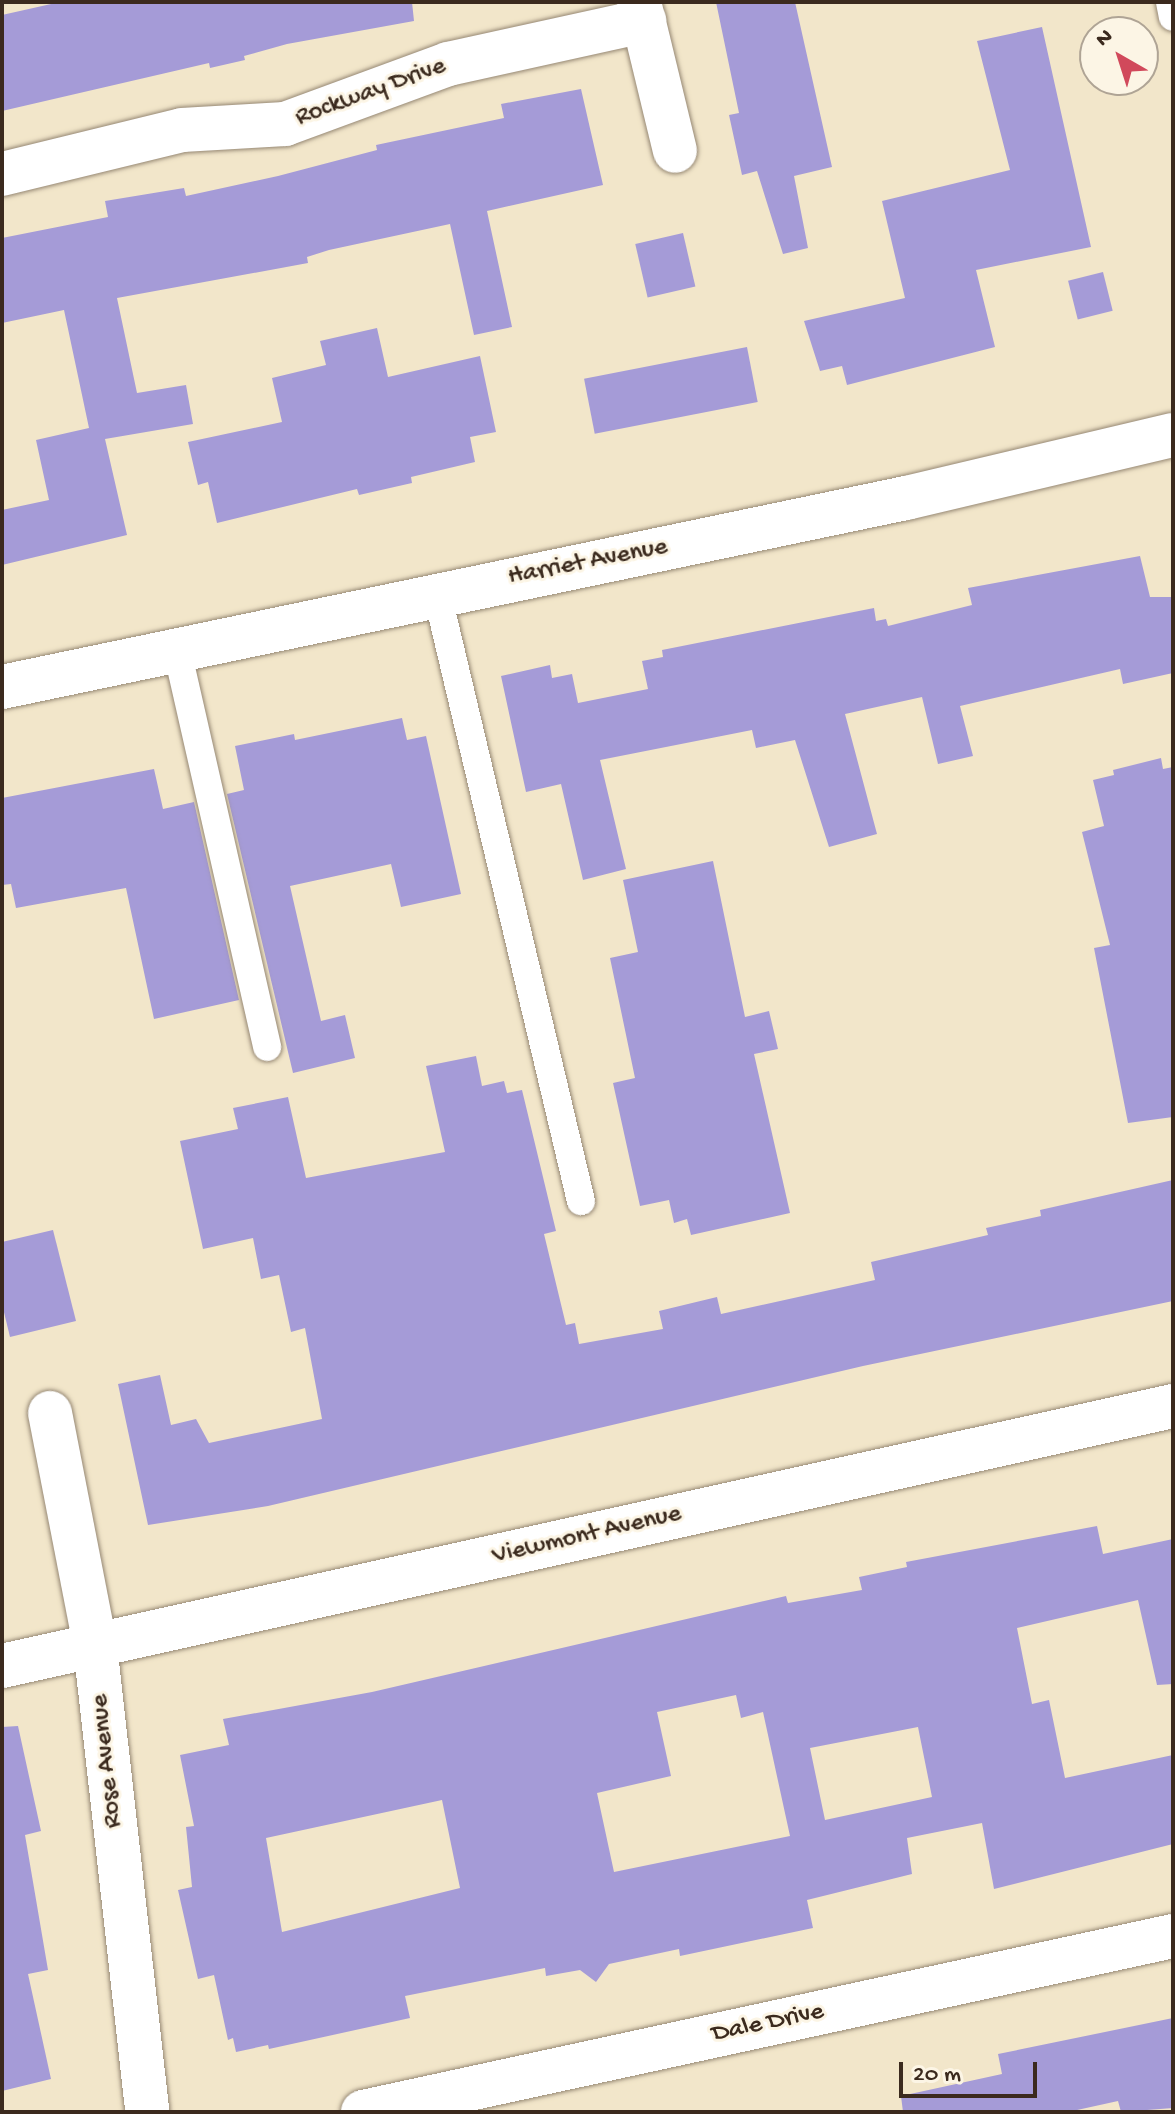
<!DOCTYPE html>
<html>
<head>
<meta charset="utf-8">
<style>
	body { margin:0 }
	#map { position:relative; width:1175px; height:2114px; overflow:hidden; background:#f2e6ca; font-family:"Gochi Hand",sans-serif }
	div>[style] { position:absolute }
	[style*='--x'] { left:calc(var(--x)*1px); top:calc(var(--y)*1px); width:calc(var(--w)*1px); rotate:calc(var(--a)*1deg) }
	.building>* { inset:0; background:#a59bd7; transform-origin:0 0 }
	.roads { filter:drop-shadow(0 0 2px #968874) drop-shadow(0 0 2px #968874) }
	.service>* { height:28px; margin:-14px; padding:0 14px; transform-origin:14px; border-radius:14px; background:#fff }
	.minor>* { height:44px; margin:-22px; padding:0 22px; transform-origin:22px; border-radius:22px; background:#fff }
	span { translate:-50% -50%; white-space:nowrap; text-align:center; line-height:1.15; -webkit-text-stroke:6px #fcf5e5; paint-order:stroke }
	.street-label { font-size:26px; color:#3b2a1e }
	.frame { position:absolute; inset:0; border:4px solid #3b2a1e; pointer-events:none }
	.north { position:absolute; left:1079px; top:16px; width:80px; height:80px; box-sizing:border-box; background:#fcf5e5; border:2px solid #afa495; border-radius:50%; rotate:321deg; font-size:22px; font-weight:700; line-height:32px; text-align:center; color:#3b2a1e }
	.north::after { content:''; display:block; margin:auto; width:28px; height:36px; background:#d1495b; clip-path:polygon(50% 0,100% 100%,50% 72%,0 100%) }
	.scale { position:absolute; left:899px; top:2062px; width:138px; height:36px; box-sizing:border-box; border:4px solid #3b2a1e; border-top:0; padding-left:10px; font-size:24px; line-height:28px; white-space:nowrap; color:#3b2a1e; -webkit-text-stroke:6px #fcf5e5; paint-order:stroke }
</style>
</head>
<body>
<div id="map">
	<div class="building">
		<div style="clip-path:polygon(60px 2px,412px 2px,414px 21px,287px 44px,244px 56px,245px 60px,210px 68px,209px 63px,2px 111px,2px 15px)"></div>
		<div style="clip-path:polygon(716px 2px,795px 2px,832px 167px,794px 176px,808px 248px,783px 254px,757px 171px,742px 175px,729px 115px,739px 113px)"></div>
		<div style="clip-path:polygon(1042px 27px,1091px 247px,976px 270px,995px 347px,847px 385px,842px 366px,820px 371px,804px 321px,905px 298px,882px 201px,1010px 170px,977px 41px)"></div>
		<div style="clip-path:polygon(581px 89px,603px 185px,487px 211px,512px 327px,474px 335px,450px 224px,329px 250px,307px 257px,308px 263px,117px 298px,137px 393px,186px 385px,193px 424px,105px 439px,127px 535px,2px 565px,2px 510px,49px 500px,36px 440px,89px 428px,64px 310px,2px 323px,2px 238px,108px 217px,105px 201px,184px 188px,186px 196px,278px 176px,377px 150px,376px 145px,504px 118px,501px 104px)"></div>
		<div style="left:683px;top:233px;width:55px;height:49px;rotate:77deg"></div>
		<div style="left:1103px;top:272px;width:40px;height:36px;rotate:76deg"></div>
		<div style="clip-path:polygon(377px 328px,388px 377px,480px 356px,496px 432px,470px 437px,475px 462px,411px 477px,412px 483px,359px 495px,357px 489px,217px 523px,208px 482px,198px 485px,188px 442px,282px 422px,272px 378px,326px 365px,320px 341px)"></div>
		<div style="left:747px;top:347px;width:56px;height:166px;rotate:79deg"></div>
		<div style="clip-path:polygon(1140px 556px,1150px 597px,1173px 597px,1173px 673px,1123px 684px,1120px 669px,960px 706px,973px 756px,938px 764px,922px 697px,845px 714px,877px 834px,829px 847px,795px 740px,756px 748px,752px 730px,600px 760px,626px 869px,583px 880px,561px 784px,526px 792px,501px 676px,550px 665px,552px 678px,572px 674px,578px 703px,648px 689px,642px 661px,663px 657px,662px 650px,874px 608px,876px 621px,886px 619px,888px 626px,972px 605px,968px 588px)"></div>
		<div style="clip-path:polygon(402px 718px,407px 740px,426px 736px,461px 894px,401px 907px,391px 864px,290px 886px,321px 1021px,345px 1015px,355px 1058px,293px 1073px,227px 794px,244px 790px,235px 746px,294px 734px,295px 740px)"></div>
		<div style="clip-path:polygon(1161px 758px,1163px 769px,1173px 767px,1173px 1117px,1128px 1123px,1094px 948px,1110px 945px,1082px 832px,1104px 826px,1093px 780px,1114px 775px,1113px 770px)"></div>
		<div style="clip-path:polygon(154px 769px,163px 809px,194px 802px,239px 1000px,154px 1019px,126px 888px,16px 908px,11px 884px,2px 885px,2px 798px)"></div>
		<div style="clip-path:polygon(713px 861px,745px 1017px,769px 1011px,778px 1049px,754px 1054px,790px 1213px,691px 1235px,687px 1219px,674px 1223px,669px 1200px,640px 1206px,613px 1083px,635px 1078px,610px 958px,638px 952px,623px 880px)"></div>
		<div style="clip-path:polygon(476px 1056px,482px 1086px,504px 1081px,507px 1093px,522px 1090px,556px 1231px,544px 1234px,566px 1325px,575px 1323px,579px 1344px,663px 1329px,659px 1311px,717px 1297px,721px 1314px,875px 1280px,871px 1262px,988px 1235px,986px 1228px,1041px 1216px,1040px 1210px,1173px 1180px,1173px 1301px,863px 1366px,268px 1506px,148px 1525px,118px 1384px,160px 1375px,171px 1425px,196px 1419px,209px 1443px,322px 1419px,305px 1328px,291px 1332px,279px 1275px,261px 1279px,253px 1238px,203px 1249px,180px 1141px,238px 1129px,233px 1108px,288px 1097px,306px 1178px,445px 1152px,426px 1066px)"></div>
		<div style="clip-path:polygon(53px 1230px,76px 1321px,10px 1337px,2px 1304px,2px 1242px)"></div>
		<div style="clip-path:polygon(evenodd,1097px 1526px,1103px 1554px,1173px 1539px,1173px 1684px,1157px 1685px,1138px 1600px,1017px 1628px,1032px 1704px,1049px 1700px,1065px 1778px,1173px 1755px,1173px 1844px,994px 1889px,982px 1823px,907px 1838px,912px 1874px,807px 1900px,813px 1928px,680px 1956px,679px 1949px,609px 1964px,596px 1982px,580px 1970px,546px 1976px,545px 1968px,405px 1996px,410px 2018px,269px 2049px,268px 2045px,236px 2052px,233px 2038px,228px 2040px,214px 1975px,198px 1979px,178px 1890px,192px 1887px,186px 1827px,194px 1826px,180px 1755px,229px 1745px,223px 1719px,372px 1692px,786px 1596px,788px 1603px,862px 1590px,859px 1577px,907px 1567px,906px 1562px,1097px 1526px,736px 1695px,741px 1718px,763px 1712px,790px 1836px,614px 1872px,597px 1793px,671px 1776px,657px 1712px,736px 1695px,1097px 1526px,918px 1727px,932px 1797px,825px 1820px,810px 1748px,918px 1727px,1097px 1526px,442px 1800px,460px 1888px,282px 1932px,266px 1838px,442px 1800px)"></div>
		<div style="clip-path:polygon(18px 1726px,41px 1831px,25px 1835px,48px 1970px,28px 1974px,51px 2079px,2px 2091px,2px 1727px)"></div>
		<div style="clip-path:polygon(1173px 2018px,1173px 2108px,1121px 2112px,1118px 2101px,1068px 2112px,903px 2112px,901px 2096px,1002px 2074px,998px 2054px)"></div>
	</div>
	<div class="roads">
		<div class="service">
			<div style="--x:1170;--y:2;--w:15;--a:79"></div>
			<div style="--x:437;--y:593;--w:625;--a:76.68"></div>
			<div style="--x:177;--y:650;--w:407;--a:77.2"></div>
		</div>
		<div class="minor">
			<div style="--x:639;--y:2;--w:153;--a:76.4"></div>
			<div style="--x:2;--y:174;--w:185;--a:-13.7"></div>
			<div style="--x:182;--y:130;--w:103;--a:-3.3"></div>
			<div style="--x:285;--y:124;--w:174;--a:-20.2"></div>
			<div style="--x:448;--y:64;--w:201;--a:-12.4"></div>
			<div style="--x:2;--y:687;--w:924;--a:-11.81"></div>
			<div style="--x:906;--y:498;--w:274;--a:-13.3"></div>
			<div style="--x:50;--y:1413;--w:236;--a:79"></div>
			<div style="--x:95;--y:1645;--w:470;--a:83.6"></div>
			<div style="--x:2;--y:1666;--w:1200;--a:-12.52"></div>
			<div style="--x:363;--y:2112;--w:829;--a:-12.26"></div>
		</div>
	</div>
	<div class="street-label">
		<span style="left:371px;top:93px;rotate:-20deg">Rockway Drive</span>
		<span style="left:588px;top:563px;rotate:-11deg">Harriet Avenue</span>
		<span style="left:587px;top:1536px;rotate:-13deg">Viewmont Avenue</span>
		<span style="left:108px;top:1761px;rotate:-96deg">Rose Avenue</span>
		<span style="left:768px;top:2024px;rotate:-12deg">Dale Drive</span>
	</div>
	<div class="frame"></div>
	<div class="north">N</div>
	<div class="scale">20 m</div>
</div>
</body>
</html>
